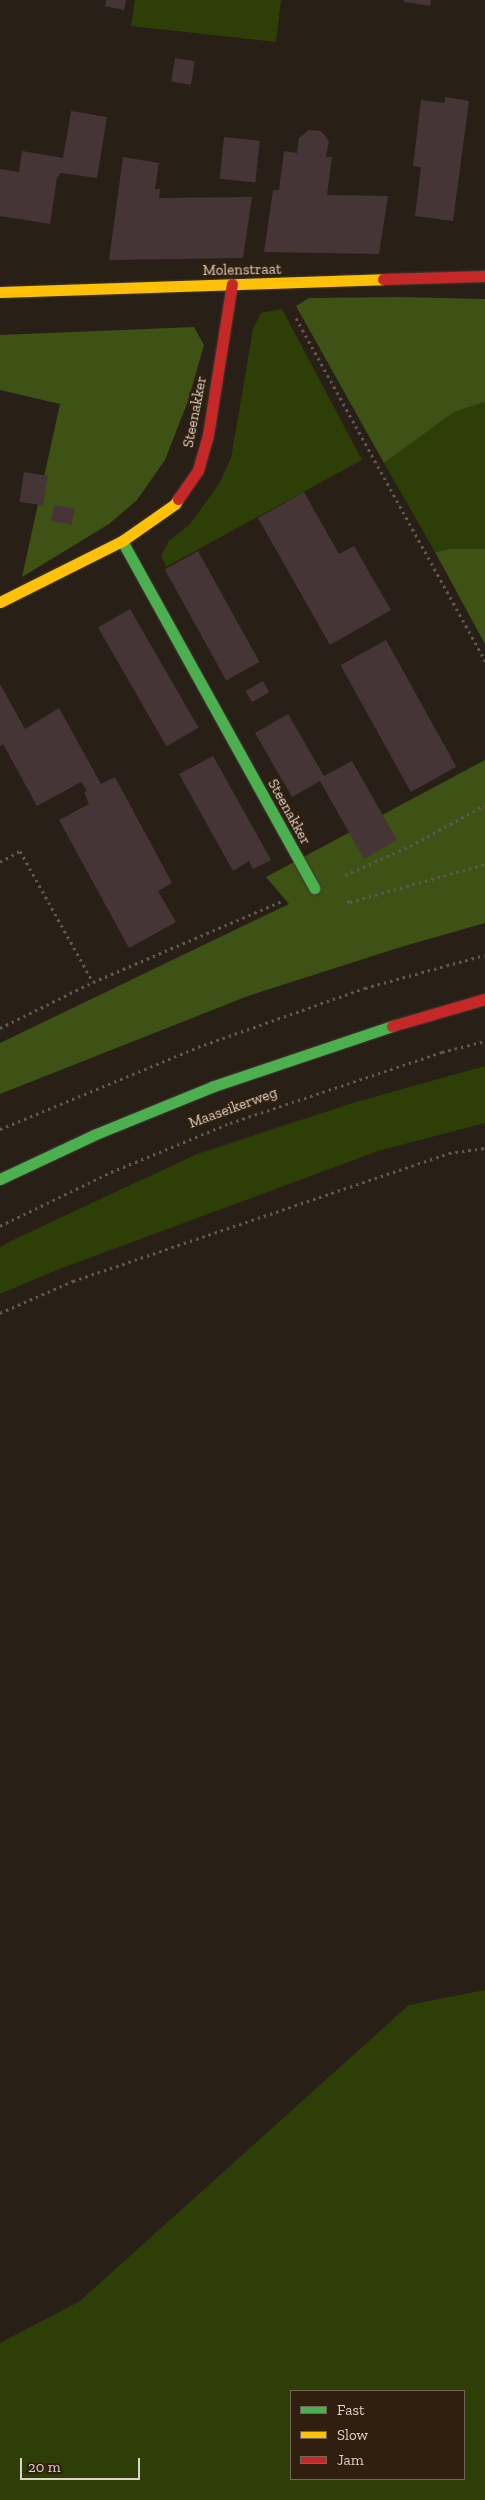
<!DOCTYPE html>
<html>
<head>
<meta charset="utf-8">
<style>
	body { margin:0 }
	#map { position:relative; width:485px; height:2500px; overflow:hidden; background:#281f16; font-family:"Zilla Slab",serif }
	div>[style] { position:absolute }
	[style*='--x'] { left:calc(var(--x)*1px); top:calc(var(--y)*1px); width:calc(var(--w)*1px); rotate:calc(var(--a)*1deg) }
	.green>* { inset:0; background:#2d3f06 }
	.forest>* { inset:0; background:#3d5214 }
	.building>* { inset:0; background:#463537; transform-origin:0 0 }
	.path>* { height:3px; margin-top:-1.5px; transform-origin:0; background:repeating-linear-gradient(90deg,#605952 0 2.5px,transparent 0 6.5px) }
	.roads { filter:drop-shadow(0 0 1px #423933) drop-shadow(0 0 1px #423933) }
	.fast>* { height:11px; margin:-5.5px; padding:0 5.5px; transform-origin:5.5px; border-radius:5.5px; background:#4caf50 }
	.slow>* { height:11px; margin:-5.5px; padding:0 5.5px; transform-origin:5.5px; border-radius:5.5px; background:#ffc107 }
	.jam>* { height:11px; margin:-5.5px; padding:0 5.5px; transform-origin:5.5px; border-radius:5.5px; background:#c62828 }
	span { translate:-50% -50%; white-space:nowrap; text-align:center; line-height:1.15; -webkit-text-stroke:4.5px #301f0e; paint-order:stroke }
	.street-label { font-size:15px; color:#ddd2c7 }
	.legend { position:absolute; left:290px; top:2390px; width:175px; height:90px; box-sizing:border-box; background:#301f0e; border:1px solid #756758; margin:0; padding:6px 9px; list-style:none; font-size:15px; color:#ddd2c7 }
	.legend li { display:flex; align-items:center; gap:10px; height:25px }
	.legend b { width:25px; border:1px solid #756758 }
	.scale { position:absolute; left:20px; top:2458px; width:120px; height:22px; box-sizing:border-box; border:2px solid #ddd2c7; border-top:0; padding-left:6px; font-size:15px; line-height:18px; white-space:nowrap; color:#ddd2c7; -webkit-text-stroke:4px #301f0e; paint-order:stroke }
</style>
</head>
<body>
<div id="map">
	<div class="green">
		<div style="clip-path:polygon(135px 0,281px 0,276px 42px,131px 26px)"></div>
		<div style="clip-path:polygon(282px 309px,362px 460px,166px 567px,161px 556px,169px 541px,190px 524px,219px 484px,231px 458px,253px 329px,261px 313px)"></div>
		<div style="clip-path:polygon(485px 402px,485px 549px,449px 549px,435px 552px,384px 463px,454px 412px)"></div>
		<div style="clip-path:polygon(485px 1066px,485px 1123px,378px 1151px,54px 1271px,0 1294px,0 1247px,19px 1237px,197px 1154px,356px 1102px)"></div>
		<div style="clip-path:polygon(evenodd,485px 1990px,485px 2500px,0 2500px,0 2343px,80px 2301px,409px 2005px,485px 1990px,291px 2391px,464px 2391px,464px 2479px,291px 2479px,291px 2391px)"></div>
	</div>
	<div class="forest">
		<div style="clip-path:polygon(400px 297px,485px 299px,485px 402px,454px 412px,384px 463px,296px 306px,309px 298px)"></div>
		<div style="clip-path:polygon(194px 327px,204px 345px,188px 401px,165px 460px,137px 500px,109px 524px,22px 577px,60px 404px,0 390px,0 335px)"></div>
		<div style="clip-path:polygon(449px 549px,485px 549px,485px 644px,435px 552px)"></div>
		<div style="clip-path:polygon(485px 760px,485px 923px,401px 947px,248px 996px,0 1094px,0 1043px,289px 904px,266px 877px)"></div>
	</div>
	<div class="building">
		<div style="clip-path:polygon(106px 0,126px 0,124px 10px,105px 6px)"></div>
		<div style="clip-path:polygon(404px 0,431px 0,430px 6px,404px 2px)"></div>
		<div style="left:175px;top:58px;width:20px;height:24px;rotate:9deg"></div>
		<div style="clip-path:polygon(445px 97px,469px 101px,453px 221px,415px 216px,421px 167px,413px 166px,421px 100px,445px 103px)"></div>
		<div style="clip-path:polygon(71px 111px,107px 117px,97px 178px,61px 173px,57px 178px,50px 224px,0 216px,0 169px,19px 172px,22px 151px,63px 158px)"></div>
		<div style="clip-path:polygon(309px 130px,321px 131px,329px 141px,326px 157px,332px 157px,327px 195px,388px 196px,379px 254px,264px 252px,273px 190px,279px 190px,284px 151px,297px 153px,299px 138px)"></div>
		<div style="left:224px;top:137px;width:36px;height:42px;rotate:6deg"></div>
		<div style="clip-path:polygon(123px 157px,159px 163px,155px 189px,160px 189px,159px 198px,252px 197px,243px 258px,109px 260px)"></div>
		<div style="left:24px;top:472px;width:24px;height:30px;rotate:9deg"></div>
		<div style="clip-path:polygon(304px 492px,339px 554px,354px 546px,391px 610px,330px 645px,258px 518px)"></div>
		<div style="left:54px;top:505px;width:21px;height:16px;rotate:11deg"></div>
		<div style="left:198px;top:551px;width:127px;height:38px;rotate:61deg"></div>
		<div style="left:130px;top:609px;width:137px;height:37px;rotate:60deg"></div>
		<div style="left:386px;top:640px;width:145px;height:52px;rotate:61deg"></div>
		<div style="left:263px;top:681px;width:13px;height:20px;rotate:61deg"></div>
		<div style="clip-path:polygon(0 684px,25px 729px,59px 708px,101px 784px,115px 777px,172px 883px,158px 891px,176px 922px,129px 948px,59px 820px,89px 804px,84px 792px,87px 791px,81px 782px,37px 806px,3px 744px,0 746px)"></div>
		<div style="clip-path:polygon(288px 714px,324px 776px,352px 761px,397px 840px,364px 859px,320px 781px,292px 797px,255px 733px)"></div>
		<div style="clip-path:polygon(213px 756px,271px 860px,253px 869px,249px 861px,233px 871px,179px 774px)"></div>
	</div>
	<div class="path">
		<div style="--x:296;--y:318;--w:392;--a:61.1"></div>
		<div style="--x:0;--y:862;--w:23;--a:-29"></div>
		<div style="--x:20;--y:851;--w:150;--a:60.9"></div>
		<div style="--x:345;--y:875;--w:71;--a:-24"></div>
		<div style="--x:410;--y:846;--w:85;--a:-28.7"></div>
		<div style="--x:347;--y:901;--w:3;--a:18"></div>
		<div style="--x:350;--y:902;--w:140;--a:-15.7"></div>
		<div style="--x:0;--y:1028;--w:104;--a:-26.3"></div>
		<div style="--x:93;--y:982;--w:206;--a:-23.2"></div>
		<div style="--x:0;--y:1129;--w:214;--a:-22.5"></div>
		<div style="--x:198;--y:1047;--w:177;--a:-19.5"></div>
		<div style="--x:365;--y:988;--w:124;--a:-15.4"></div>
		<div style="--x:0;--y:1226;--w:123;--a:-25.9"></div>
		<div style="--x:111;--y:1172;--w:129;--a:-22.4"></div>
		<div style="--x:230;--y:1123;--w:224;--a:-18.5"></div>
		<div style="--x:442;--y:1052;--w:44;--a:-14.3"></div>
		<div style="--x:0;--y:1313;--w:80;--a:-23.7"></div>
		<div style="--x:73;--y:1281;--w:397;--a:-18.8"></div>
		<div style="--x:449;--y:1153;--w:36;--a:-8"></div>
	</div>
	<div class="roads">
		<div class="fast">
			<div style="--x:122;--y:541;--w:397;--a:61"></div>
			<div style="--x:0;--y:1179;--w:106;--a:-25.1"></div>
			<div style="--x:96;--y:1134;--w:127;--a:-22.1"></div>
			<div style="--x:214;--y:1086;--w:188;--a:-18.6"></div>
		</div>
		<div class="slow">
			<div style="--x:0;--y:292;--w:383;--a:-1.9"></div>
			<div style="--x:0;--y:602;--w:136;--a:-26.6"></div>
			<div style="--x:122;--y:541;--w:65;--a:-34.9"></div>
			<div style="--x:175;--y:504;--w:6;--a:-59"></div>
		</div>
		<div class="jam">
			<div style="--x:383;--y:279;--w:102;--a:-1.7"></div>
			<div style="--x:178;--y:499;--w:35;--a:-55"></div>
			<div style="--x:198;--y:470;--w:36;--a:-74"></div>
			<div style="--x:208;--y:435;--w:153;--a:-81"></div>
			<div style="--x:392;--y:1026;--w:97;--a:-16.2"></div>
		</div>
	</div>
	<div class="street-label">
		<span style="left:242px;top:270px;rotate:-1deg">Molenstraat</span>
		<span style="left:195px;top:412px;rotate:-79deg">Steenakker</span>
		<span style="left:289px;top:812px;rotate:61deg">Steenakker</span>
		<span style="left:233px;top:1108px;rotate:-20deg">Maaseikerweg</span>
	</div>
	<ul class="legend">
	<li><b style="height:6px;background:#4caf50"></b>Fast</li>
	<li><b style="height:6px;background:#ffc107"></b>Slow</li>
	<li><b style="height:6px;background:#c62828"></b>Jam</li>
	</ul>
	<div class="scale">20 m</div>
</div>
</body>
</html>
